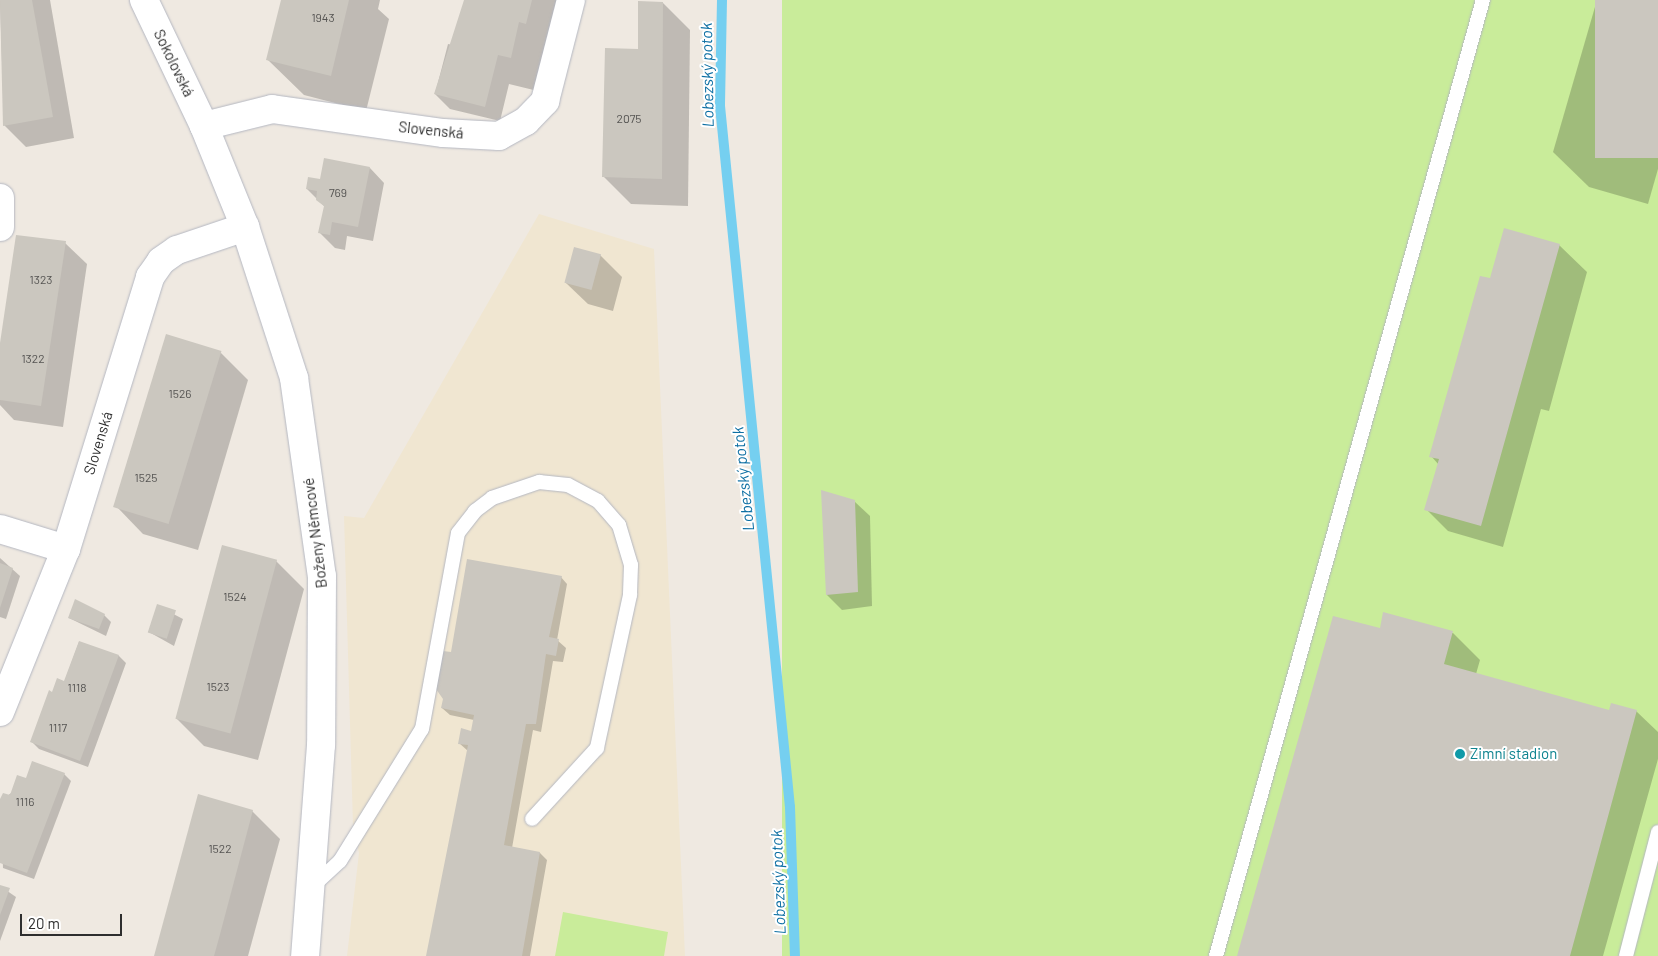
<!DOCTYPE html>
<html>
<head>
<meta charset="utf-8">
<style>
	body { margin:0 }
	#map { position:relative; width:1658px; height:956px; overflow:hidden; background:#efe9e1; font-family:Barlow,sans-serif }
	div>[style] { position:absolute }
	[style*='--x'] { left:calc(var(--x)*1px); top:calc(var(--y)*1px); width:calc(var(--w)*1px); rotate:calc(var(--a)*1deg) }
	.education>* { inset:0; background:#f0e6d1 }
	.pitch>* { inset:0; background:#c9ec9a; transform-origin:0 0 }
	.shadow>* { inset:0; background:#0003 }
	.stream>* { height:10px; margin:-5px; padding:0 5px; transform-origin:5px; border-radius:5px; background:#75cff0 }
	.building>* { inset:0; background:#cbc7bf; transform-origin:0 0 }
	.roads { filter:drop-shadow(0 0 1px #b4b7c1) drop-shadow(0 0 1px #b4b7c1) }
	.lane>* { height:14px; margin:-7px; padding:0 7px; transform-origin:7px; border-radius:7px; background:#fff }
	.street>* { height:28px; margin:-14px; padding:0 14px; transform-origin:14px; border-radius:14px; background:#fff }
	.dots>* { width:14px; height:14px; translate:-50% -50%; box-sizing:border-box; border:2px solid #fff; border-radius:50% }
	span { translate:-50% -50%; white-space:nowrap; text-align:center; line-height:1.15; -webkit-text-stroke:4px #fff; paint-order:stroke }
	.number-label { font-size:12px; color:#555452 }
	.number-label span { -webkit-text-stroke-width:0 }
	.street-label { font-size:15px; color:#2e2e2e }
	.culture-label { font-size:15px; color:#0d838f }
	.left { translate:0 -50%; text-align:left }
	.water-label { font-size:16px; color:#0d6fa3; font-style:italic }
	.scale { position:absolute; left:20px; top:914px; width:102px; height:22px; box-sizing:border-box; border:2px solid #2e2e2e; border-top:0; padding-left:6px; font-size:15px; line-height:18px; white-space:nowrap; color:#2e2e2e; -webkit-text-stroke:4px #fff; paint-order:stroke }
</style>
</head>
<body>
<div id="map">
	<div class="education">
		<div style="clip-path:polygon(539px 214px,654px 249px,685px 956px,347px 956px,359px 853px,353px 826px,344px 516px,364px 518px)"></div>
	</div>
	<div class="pitch">
		<div style="left:782px;top:0;width:876px;height:959px"></div>
		<div style="clip-path:polygon(563px 912px,668px 932px,664px 956px,555px 956px)"></div>
	</div>
	<div class="shadow">
		<div style="clip-path:polygon(0 0,50px 0,74px 138px,26px 147px,4px 125px)"></div>
		<div style="clip-path:polygon(283px 0,380px 0,378px 9px,389px 19px,366px 111px,304px 95px,268px 60px)"></div>
		<div style="clip-path:polygon(465px 0,570px 0,546px 93px,509px 84px,500px 121px,450px 109px,435px 94px,448px 44px,457px 46px)"></div>
		<div style="clip-path:polygon(1597px 0,1658px 0,1658px 169px,1648px 204px,1589px 187px,1553px 152px)"></div>
		<div style="clip-path:polygon(663px 3px,690px 30px,688px 206px,631px 204px,603px 176px,639px 50px)"></div>
		<div style="clip-path:polygon(370px 168px,384px 183px,373px 241px,347px 236px,345px 250px,335px 248px,320px 233px,325px 207px,307px 189px)"></div>
		<div style="clip-path:polygon(65px 243px,87px 264px,63px 427px,14px 420px,0 405px,0 351px)"></div>
		<div style="clip-path:polygon(1559px 245px,1587px 272px,1549px 411px,1541px 409px,1503px 547px,1448px 531px,1426px 509px,1439px 465px,1431px 456px)"></div>
		<div style="clip-path:polygon(600px 255px,622px 277px,613px 311px,588px 304px,566px 283px)"></div>
		<div style="clip-path:polygon(220px 352px,248px 380px,198px 550px,143px 534px,116px 506px)"></div>
		<div style="clip-path:polygon(822px 491px,854px 501px,870px 516px,872px 606px,842px 610px,827px 595px)"></div>
		<div style="clip-path:polygon(0 558px,20px 576px,6px 619px,0 617px)"></div>
		<div style="clip-path:polygon(276px 561px,304px 589px,258px 760px,204px 746px,176px 718px)"></div>
		<div style="clip-path:polygon(560px 576px,567px 584px,557px 640px,566px 648px,563px 662px,553px 661px,541px 732px,533px 730px,512px 848px,540px 853px,547px 860px,530px 956px,428px 956px,468px 751px,459px 743px,472px 732px,474px 720px,450px 715px,442px 708px,452px 654px)"></div>
		<div style="clip-path:polygon(158px 606px,183px 619px,174px 646px,149px 632px)"></div>
		<div style="clip-path:polygon(104px 615px,111px 622px,106px 636px,69px 618px)"></div>
		<div style="clip-path:polygon(1380px 630px,1453px 633px,1480px 660px,1476px 674px,1610px 712px,1636px 711px,1658px 732px,1658px 759px,1603px 956px,1239px 956px)"></div>
		<div style="clip-path:polygon(79px 642px,119px 656px,126px 663px,88px 767px,39px 749px,31px 741px,53px 693px,64px 683px)"></div>
		<div style="clip-path:polygon(64px 774px,71px 781px,34px 879px,3px 868px,0 802px,27px 780px)"></div>
		<div style="clip-path:polygon(252px 811px,280px 839px,248px 956px,155px 956px)"></div>
		<div style="clip-path:polygon(0 886px,16px 897px,0 941px)"></div>
	</div>
	<div class="stream">
		<div style="--x:722;--y:0;--w:106;--a:91.1"></div>
		<div style="--x:720;--y:106;--w:704;--a:84.3"></div>
		<div style="--x:790;--y:807;--w:149;--a:88.1"></div>
	</div>
	<div class="building">
		<div style="clip-path:polygon(0 0,32px 0,53px 117px,3px 126px)"></div>
		<div style="clip-path:polygon(281px 0,349px 0,331px 76px,266px 60px)"></div>
		<div style="clip-path:polygon(464px 0,532px 0,526px 24px,519px 22px,511px 58px,498px 55px,485px 107px,434px 94px)"></div>
		<div style="left:1595px;top:0;width:63px;height:158px"></div>
		<div style="clip-path:polygon(638px 1px,663px 2px,662px 179px,602px 177px,605px 48px,638px 49px)"></div>
		<div style="clip-path:polygon(324px 158px,370px 167px,358px 227px,332px 222px,330px 235px,318px 233px,324px 206px,316px 200px,317px 191px,306px 189px,308px 177px,320px 179px)"></div>
		<div style="clip-path:polygon(1504px 228px,1560px 244px,1481px 526px,1424px 510px,1439px 459px,1429px 457px,1480px 276px,1490px 278px)"></div>
		<div style="clip-path:polygon(16px 235px,66px 241px,41px 406px,0 400px,0 343px)"></div>
		<div style="left:574px;top:247px;width:28px;height:37px;rotate:15deg"></div>
		<div style="left:166px;top:334px;width:58px;height:181px;rotate:17deg"></div>
		<div style="clip-path:polygon(821px 490px,855px 500px,858px 592px,826px 595px)"></div>
		<div style="left:222px;top:545px;width:57px;height:180px;rotate:15deg"></div>
		<div style="clip-path:polygon(467px 559px,562px 576px,549px 637px,559px 639px,556px 656px,546px 654px,536px 724px,526px 724px,504px 845px,540px 852px,522px 956px,426px 956px,468px 745px,458px 744px,461px 728px,471px 731px,474px 715px,441px 708px,443px 699px,436px 689px,443px 651px,451px 652px)"></div>
		<div style="clip-path:polygon(0 563px,13px 568px,0 608px)"></div>
		<div style="clip-path:polygon(75px 599px,105px 614px,99px 629px,68px 618px)"></div>
		<div style="left:157px;top:604px;width:20px;height:30px;rotate:18deg"></div>
		<div style="clip-path:polygon(1383px 612px,1453px 631px,1444px 664px,1609px 710px,1611px 703px,1637px 710px,1570px 956px,1237px 956px,1333px 616px,1380px 628px)"></div>
		<div style="clip-path:polygon(79px 641px,119px 655px,80px 761px,30px 742px,49px 690px,52px 692px,57px 678px,64px 681px)"></div>
		<div style="clip-path:polygon(32px 761px,65px 773px,27px 873px,0 863px,0 799px,3px 793px,10px 795px,17px 775px,26px 778px)"></div>
		<div style="clip-path:polygon(198px 794px,253px 810px,219px 938px,214px 956px,154px 956px)"></div>
		<div style="clip-path:polygon(0 885px,10px 888px,0 915px)"></div>
	</div>
	<div class="roads">
		<div class="lane">
			<div style="--x:312;--y:887;--w:38;--a:-43"></div>
			<div style="--x:340;--y:861;--w:155;--a:-58.2"></div>
			<div style="--x:422;--y:729;--w:199;--a:-79.6"></div>
			<div style="--x:458;--y:533;--w:28;--a:-52"></div>
			<div style="--x:475;--y:511;--w:21;--a:-37"></div>
			<div style="--x:492;--y:498;--w:50;--a:-18.8"></div>
			<div style="--x:539;--y:482;--w:29;--a:6"></div>
			<div style="--x:568;--y:485;--w:34;--a:28"></div>
			<div style="--x:598;--y:501;--w:32;--a:49"></div>
			<div style="--x:619;--y:525;--w:42;--a:73.3"></div>
			<div style="--x:631;--y:565;--w:30;--a:92"></div>
			<div style="--x:630;--y:595;--w:157;--a:102.2"></div>
			<div style="--x:597;--y:748;--w:96;--a:132.5"></div>
			<div style="--x:1216;--y:956;--w:993;--a:-74.4"></div>
			<div style="--x:1626;--y:956;--w:128;--a:-75.5"></div>
		</div>
		<div class="street">
			<div style="--x:144;--y:0;--w:140;--a:64.5"></div>
			<div style="--x:204;--y:126;--w:109;--a:67.9"></div>
			<div style="--x:245;--y:227;--w:159;--a:72"></div>
			<div style="--x:294;--y:378;--w:200;--a:82"></div>
			<div style="--x:322;--y:576;--w:169;--a:90.3"></div>
			<div style="--x:321;--y:745;--w:212;--a:94.3"></div>
			<div style="--x:204;--y:126;--w:70;--a:-14"></div>
			<div style="--x:272;--y:109;--w:173;--a:8"></div>
			<div style="--x:443;--y:133;--w:56;--a:3.1"></div>
			<div style="--x:499;--y:136;--w:31;--a:-29"></div>
			<div style="--x:526;--y:121;--w:28;--a:-46"></div>
			<div style="--x:545;--y:101;--w:104;--a:-75.6"></div>
			<div style="--x:0;--y:198;--w:29;--a:90"></div>
			<div style="--x:0;--y:529;--w:69;--a:16.9"></div>
			<div style="--x:0;--y:712;--w:176;--a:-68"></div>
			<div style="--x:66;--y:549;--w:285;--a:-72.8"></div>
			<div style="--x:150;--y:277;--w:19;--a:-55"></div>
			<div style="--x:161;--y:261;--w:19;--a:-35"></div>
			<div style="--x:177;--y:250;--w:72;--a:-18.7"></div>
		</div>
	</div>
	<div class="dots">
		<div style="left:1460px;top:754px;background:#0f9aa8"></div>
	</div>
	<div class="number-label">
		<span style="left:323px;top:18px">1943</span>
		<span style="left:629px;top:119px">2075</span>
		<span style="left:338px;top:193px">769</span>
		<span style="left:41px;top:280px">1323</span>
		<span style="left:33px;top:359px">1322</span>
		<span style="left:180px;top:394px">1526</span>
		<span style="left:146px;top:478px">1525</span>
		<span style="left:235px;top:597px">1524</span>
		<span style="left:218px;top:687px">1523</span>
		<span style="left:77px;top:688px">1118</span>
		<span style="left:58px;top:728px">1117</span>
		<span style="left:25px;top:802px">1116</span>
		<span style="left:220px;top:849px">1522</span>
	</div>
	<div class="street-label">
		<span style="left:174px;top:63px;rotate:64deg">Sokolovská</span>
		<span style="left:431px;top:130px;rotate:6deg">Slovenská</span>
		<span style="left:98px;top:443px;rotate:-73deg">Slovenská</span>
		<span style="left:315px;top:533px;rotate:-97deg">Boženy Němcové</span>
	</div>
	<div class="culture-label">
		<span class="left" style="left:1470px;top:754px">Zimní stadion</span>
	</div>
	<div class="water-label">
		<span style="left:707px;top:75px;rotate:-91deg">Lobezský potok</span>
		<span style="left:743px;top:479px;rotate:-96deg">Lobezský potok</span>
		<span style="left:778px;top:882px;rotate:-92deg">Lobezský potok</span>
	</div>
	<div class="scale">20 m</div>
</div>
</body>
</html>
